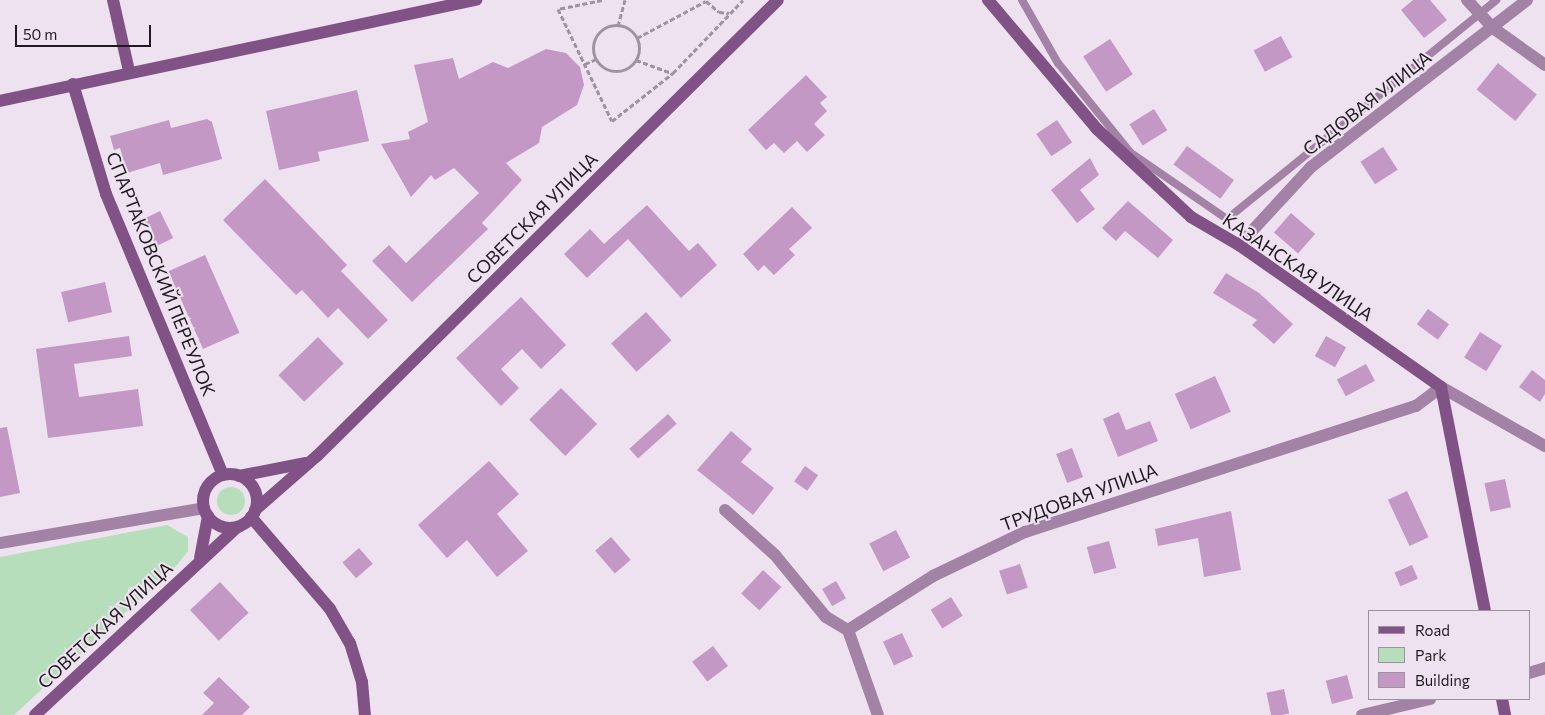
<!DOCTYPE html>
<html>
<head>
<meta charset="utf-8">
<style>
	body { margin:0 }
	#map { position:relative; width:1545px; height:715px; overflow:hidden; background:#efe2f0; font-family:Commissioner,sans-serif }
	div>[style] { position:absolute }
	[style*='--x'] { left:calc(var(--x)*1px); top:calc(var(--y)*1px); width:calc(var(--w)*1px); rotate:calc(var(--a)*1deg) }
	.green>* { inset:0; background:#b6debb }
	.round { border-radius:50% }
	.building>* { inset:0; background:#c398c5; transform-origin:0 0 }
	.path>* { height:3px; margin-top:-1.5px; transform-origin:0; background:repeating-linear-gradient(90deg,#9e949f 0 5px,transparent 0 7.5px) }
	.path>.ring { margin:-1.5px; padding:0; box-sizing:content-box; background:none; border:3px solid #9e949f; border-radius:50% }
	.service>* { height:8px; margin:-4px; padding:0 4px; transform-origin:4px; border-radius:4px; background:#a383a5 }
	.minor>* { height:12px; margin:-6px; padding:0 6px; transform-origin:6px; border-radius:6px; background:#a383a5 }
	.tertiary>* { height:12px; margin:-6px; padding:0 6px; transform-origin:6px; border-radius:6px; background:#a383a5 }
	.secondary>* { height:12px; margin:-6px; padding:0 6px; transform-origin:6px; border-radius:6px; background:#815285 }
	.secondary>.ring { margin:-6px; padding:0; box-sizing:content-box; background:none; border:12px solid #815285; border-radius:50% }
	span { translate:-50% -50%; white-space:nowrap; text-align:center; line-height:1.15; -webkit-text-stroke:4px #efe2f0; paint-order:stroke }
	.street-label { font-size:18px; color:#1e1a1f }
	.legend { position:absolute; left:1368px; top:610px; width:162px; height:90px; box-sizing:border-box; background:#efe2f0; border:1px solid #9b929c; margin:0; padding:6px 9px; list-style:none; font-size:15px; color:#1e1a1f }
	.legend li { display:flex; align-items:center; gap:10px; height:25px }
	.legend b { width:25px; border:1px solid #9b929c }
	.scale { position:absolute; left:15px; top:25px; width:136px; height:22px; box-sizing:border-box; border:2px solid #1e1a1f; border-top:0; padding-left:6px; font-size:15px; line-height:18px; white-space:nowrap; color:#1e1a1f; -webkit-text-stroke:4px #efe2f0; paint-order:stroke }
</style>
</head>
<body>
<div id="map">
	<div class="green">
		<div class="round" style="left:217px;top:487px;width:28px;height:28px"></div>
		<div style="clip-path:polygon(167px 525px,188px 537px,188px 551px,177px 565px,14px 715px,0 715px,0 557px)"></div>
	</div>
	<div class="building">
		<div style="clip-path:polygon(1413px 0,1430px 0,1447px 20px,1424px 38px,1401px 10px)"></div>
		<div style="left:1281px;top:36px;width:24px;height:31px;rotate:62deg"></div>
		<div style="left:1110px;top:39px;width:42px;height:32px;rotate:57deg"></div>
		<div style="clip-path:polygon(546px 49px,566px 53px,580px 67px,584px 85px,577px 105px,542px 127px,539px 143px,506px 163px,522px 180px,482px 223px,488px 229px,412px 302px,372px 261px,389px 245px,406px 263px,479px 193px,454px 168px,435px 180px,431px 175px,411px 197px,381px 144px,410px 139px,408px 132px,428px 122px,414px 65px,453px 58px,459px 79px,493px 62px,508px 68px)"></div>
		<div style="left:1498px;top:63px;width:50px;height:34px;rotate:39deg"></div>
		<div style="clip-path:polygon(806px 75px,827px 97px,820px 103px,827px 111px,814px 124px,825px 135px,807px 152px,797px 141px,784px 153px,774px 143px,766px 150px,748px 130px)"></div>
		<div style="clip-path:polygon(357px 90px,369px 141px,318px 152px,320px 161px,279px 170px,266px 111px)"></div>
		<div style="left:1154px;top:109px;width:25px;height:29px;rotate:58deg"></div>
		<div style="clip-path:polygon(207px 119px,212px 122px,222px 159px,163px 175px,160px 163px,127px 173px,120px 148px,114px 150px,110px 136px,169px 120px,171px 128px)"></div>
		<div style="left:1057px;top:120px;width:27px;height:25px;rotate:56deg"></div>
		<div style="left:1187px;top:146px;width:58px;height:23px;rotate:36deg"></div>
		<div style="left:1383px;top:147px;width:27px;height:27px;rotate:57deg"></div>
		<div style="clip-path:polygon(1090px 158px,1099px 175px,1080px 190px,1095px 209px,1077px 223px,1051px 190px)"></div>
		<div style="clip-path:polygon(265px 179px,347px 265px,341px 271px,388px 320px,368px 339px,338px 308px,328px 318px,302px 290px,296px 295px,223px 220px)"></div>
		<div style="clip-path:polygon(1128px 201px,1173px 240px,1158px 258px,1125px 231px,1116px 241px,1102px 228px)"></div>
		<div style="clip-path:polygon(647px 205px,689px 251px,698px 243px,717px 265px,681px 298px,628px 239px,587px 278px,564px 254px,590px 229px,604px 244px)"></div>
		<div style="clip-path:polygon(792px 207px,812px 228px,789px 249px,795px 255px,774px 275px,764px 265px,758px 271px,743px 254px)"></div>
		<div style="left:160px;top:211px;width:30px;height:19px;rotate:64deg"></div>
		<div style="left:1291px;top:213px;width:32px;height:26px;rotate:41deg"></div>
		<div style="left:205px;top:255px;width:85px;height:40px;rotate:66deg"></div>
		<div style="clip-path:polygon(1226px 273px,1259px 293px,1293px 324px,1274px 344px,1252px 325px,1257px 320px,1213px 293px)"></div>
		<div style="left:105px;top:282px;width:31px;height:45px;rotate:77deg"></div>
		<div style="clip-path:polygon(521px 297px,566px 345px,541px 369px,522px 349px,501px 369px,519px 388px,501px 406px,456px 358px)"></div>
		<div style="left:1428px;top:309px;width:26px;height:19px;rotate:36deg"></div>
		<div style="left:646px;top:312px;width:38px;height:47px;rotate:48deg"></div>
		<div style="left:1480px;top:332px;width:26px;height:30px;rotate:32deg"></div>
		<div style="clip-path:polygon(129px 336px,132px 356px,74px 364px,79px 397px,138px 389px,143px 426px,48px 438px,36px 349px)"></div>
		<div style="left:1326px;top:336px;width:23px;height:23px;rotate:29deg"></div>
		<div style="left:318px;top:337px;width:37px;height:55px;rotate:46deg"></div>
		<div style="left:1366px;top:364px;width:19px;height:33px;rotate:62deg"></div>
		<div style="clip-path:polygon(1532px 370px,1545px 380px,1545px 394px,1540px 402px,1519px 387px)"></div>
		<div style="left:1215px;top:376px;width:39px;height:44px;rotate:66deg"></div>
		<div style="left:561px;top:388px;width:51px;height:45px;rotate:45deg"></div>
		<div style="clip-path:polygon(1119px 412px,1126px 430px,1150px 421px,1158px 441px,1118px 457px,1103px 419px)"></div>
		<div style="left:668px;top:414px;width:13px;height:52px;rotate:48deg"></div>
		<div style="clip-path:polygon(7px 427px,20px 493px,0 497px,0 428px)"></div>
		<div style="clip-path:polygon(731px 431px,752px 449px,741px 462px,774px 488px,753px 515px,697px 470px)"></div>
		<div style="left:1072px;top:448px;width:31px;height:17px;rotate:69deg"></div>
		<div style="clip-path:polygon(489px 461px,519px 494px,497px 514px,528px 551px,497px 577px,467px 540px,447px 558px,418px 525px)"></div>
		<div style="left:805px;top:466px;width:16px;height:19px;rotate:35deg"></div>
		<div style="left:1505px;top:479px;width:29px;height:21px;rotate:78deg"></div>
		<div style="left:1407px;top:491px;width:51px;height:21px;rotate:65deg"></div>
		<div style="clip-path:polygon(1231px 511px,1241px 570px,1204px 577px,1198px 538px,1158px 546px,1155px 529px)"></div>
		<div style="left:896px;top:530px;width:31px;height:30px;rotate:63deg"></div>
		<div style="left:611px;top:537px;width:30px;height:21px;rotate:49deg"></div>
		<div style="left:1109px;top:541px;width:28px;height:23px;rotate:75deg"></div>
		<div style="left:359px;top:548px;width:21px;height:22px;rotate:49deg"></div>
		<div style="left:1020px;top:564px;width:25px;height:22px;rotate:72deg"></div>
		<div style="left:1412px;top:565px;width:15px;height:19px;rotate:67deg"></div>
		<div style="left:763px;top:570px;width:25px;height:32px;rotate:43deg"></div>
		<div style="left:836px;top:581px;width:20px;height:16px;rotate:60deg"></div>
		<div style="left:220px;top:582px;width:42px;height:41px;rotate:47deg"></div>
		<div style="left:951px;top:597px;width:22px;height:24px;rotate:58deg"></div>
		<div style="left:902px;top:633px;width:26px;height:21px;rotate:65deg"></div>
		<div style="left:713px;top:646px;width:25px;height:26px;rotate:53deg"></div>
		<div style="left:1347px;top:675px;width:24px;height:22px;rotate:75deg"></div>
		<div style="clip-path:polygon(219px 677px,250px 707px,242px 715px,202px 715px,214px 703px,203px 693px)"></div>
		<div style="left:1284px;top:689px;width:25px;height:18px;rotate:78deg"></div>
	</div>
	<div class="path">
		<div style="--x:602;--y:0;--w:45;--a:168.4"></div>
		<div style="--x:558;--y:9;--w:124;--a:64.3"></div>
		<div style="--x:612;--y:121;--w:78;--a:-38.2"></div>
		<div style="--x:673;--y:73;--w:101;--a:-46.2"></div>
		<div style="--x:706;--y:1;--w:17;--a:40"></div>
		<div style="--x:719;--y:12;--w:10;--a:6"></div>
		<div class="ring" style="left:593px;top:25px;width:43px;height:43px"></div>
		<div style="--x:618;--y:26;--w:27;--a:-75"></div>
		<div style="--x:637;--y:38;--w:78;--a:-28.2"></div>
		<div style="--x:636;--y:60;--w:38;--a:20"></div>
		<div style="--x:585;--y:64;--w:12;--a:-24"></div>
	</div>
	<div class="service">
		<div style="--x:1022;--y:0;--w:73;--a:60.3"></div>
		<div style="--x:1058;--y:63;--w:116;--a:51"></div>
		<div style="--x:1131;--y:153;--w:116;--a:34.5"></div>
		<div style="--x:1227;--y:219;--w:347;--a:-39.1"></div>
	</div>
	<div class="minor">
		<div style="--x:1467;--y:0;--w:38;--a:47"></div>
		<div style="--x:1493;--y:28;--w:64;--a:35.4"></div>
		<div style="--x:1239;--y:245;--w:106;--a:-47.3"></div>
		<div style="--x:1311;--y:167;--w:273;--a:-37.7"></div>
		<div style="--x:725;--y:510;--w:67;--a:42"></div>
		<div style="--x:775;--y:555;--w:80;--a:50.6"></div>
		<div style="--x:826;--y:617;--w:26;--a:31"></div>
		<div style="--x:848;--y:630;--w:101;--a:-32.4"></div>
		<div style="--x:933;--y:576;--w:102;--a:-25.6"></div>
		<div style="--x:1025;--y:532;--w:411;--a:-17.9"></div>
		<div style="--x:1416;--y:406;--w:31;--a:-37"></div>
		<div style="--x:1441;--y:387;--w:120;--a:29.6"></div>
		<div style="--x:848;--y:630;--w:90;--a:70.6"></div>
		<div style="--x:1529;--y:673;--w:17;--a:-17"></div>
		<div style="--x:1362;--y:715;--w:70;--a:-13.2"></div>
	</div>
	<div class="tertiary">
		<div style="--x:0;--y:543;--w:207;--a:-9.7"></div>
	</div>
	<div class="secondary">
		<div style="--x:113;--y:0;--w:73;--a:77.3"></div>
		<div style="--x:988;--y:0;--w:169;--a:49.8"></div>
		<div style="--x:1097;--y:129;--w:129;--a:43.1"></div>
		<div style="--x:1191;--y:217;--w:56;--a:30.3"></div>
		<div style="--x:1239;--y:245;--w:247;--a:35.1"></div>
		<div style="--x:1441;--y:387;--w:228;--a:78.9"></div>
		<div style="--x:73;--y:84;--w:115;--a:73.3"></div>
		<div style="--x:106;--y:194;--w:304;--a:67.4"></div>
		<div style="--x:0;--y:101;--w:487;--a:-12"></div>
		<div class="ring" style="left:203px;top:474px;width:42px;height:42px"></div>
		<div style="--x:239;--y:476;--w:67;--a:-11.1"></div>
		<div style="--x:255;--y:510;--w:82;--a:-41.1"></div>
		<div style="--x:317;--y:456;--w:648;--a:-44.69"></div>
		<div style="--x:251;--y:517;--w:121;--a:49.3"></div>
		<div style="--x:330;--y:609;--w:39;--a:60"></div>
		<div style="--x:350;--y:643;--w:41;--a:72.9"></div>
		<div style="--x:362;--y:682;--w:33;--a:85"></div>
		<div style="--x:200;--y:558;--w:43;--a:-79.2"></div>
		<div style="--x:1502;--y:699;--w:16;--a:79"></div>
		<div style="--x:35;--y:715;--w:276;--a:-42.9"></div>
	</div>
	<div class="street-label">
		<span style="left:1367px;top:103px;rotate:-38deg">САДОВАЯ УЛИЦА</span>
		<span style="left:532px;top:218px;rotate:-45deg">СОВЕТСКАЯ УЛИЦА</span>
		<span style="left:1298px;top:267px;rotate:34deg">КАЗАНСКАЯ УЛИЦА</span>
		<span style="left:161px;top:274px;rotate:68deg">СПАРТАКОВСКИЙ ПЕРЕУЛОК</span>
		<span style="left:1079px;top:497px;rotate:-20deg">ТРУДОВАЯ УЛИЦА</span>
		<span style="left:105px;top:625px;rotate:-43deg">СОВЕТСКАЯ УЛИЦА</span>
	</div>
	<ul class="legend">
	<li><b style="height:6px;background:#815285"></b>Road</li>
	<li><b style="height:14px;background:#b6debb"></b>Park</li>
	<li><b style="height:14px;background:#c398c5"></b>Building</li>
	</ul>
	<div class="scale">50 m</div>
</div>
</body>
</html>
